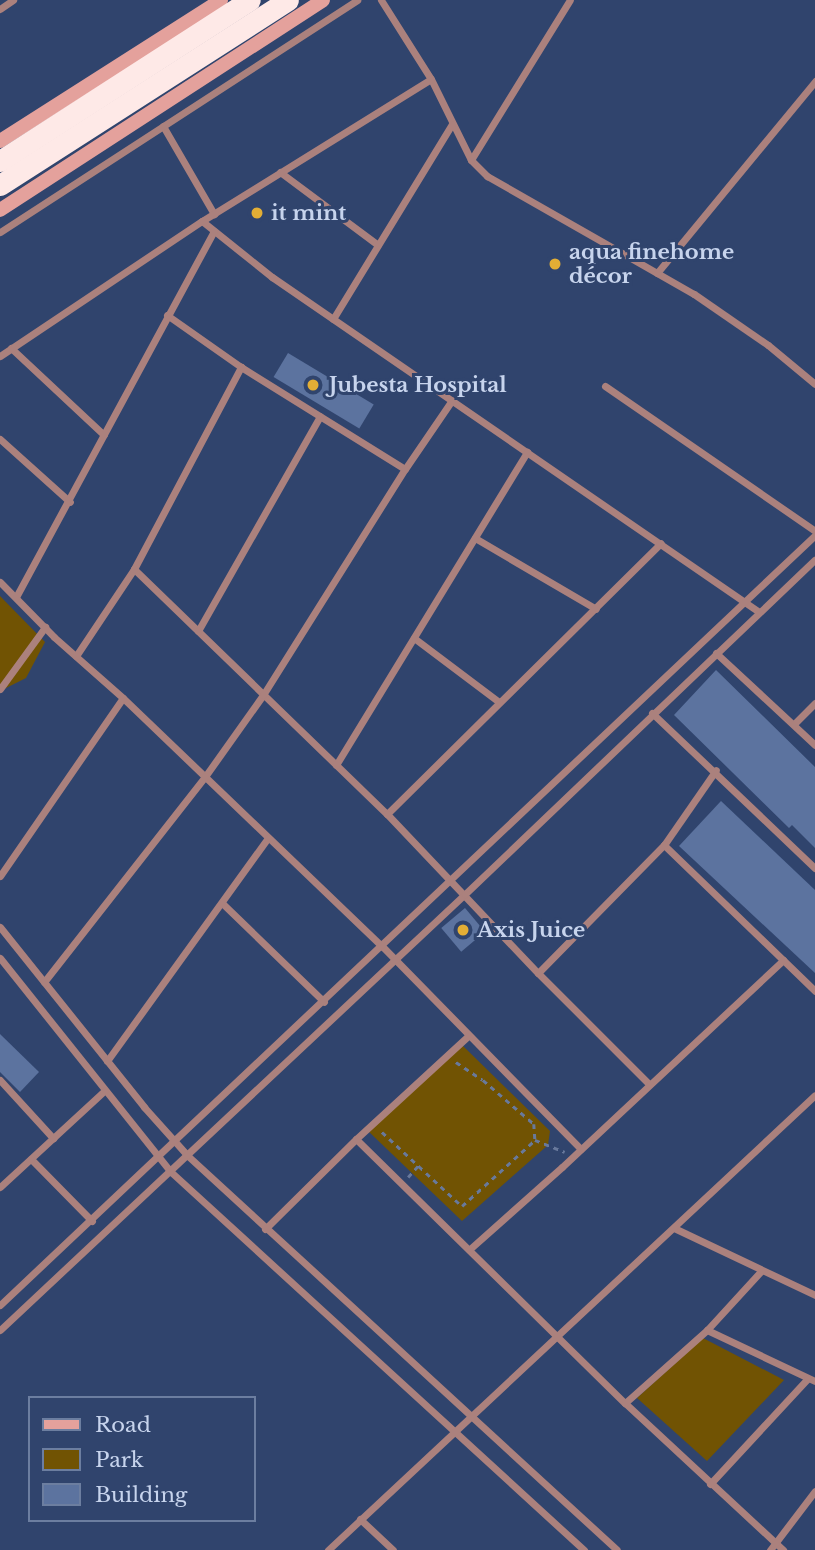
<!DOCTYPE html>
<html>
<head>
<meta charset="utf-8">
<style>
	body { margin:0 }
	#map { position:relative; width:815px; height:1550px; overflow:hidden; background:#30446d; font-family:"Libre Baskerville",serif }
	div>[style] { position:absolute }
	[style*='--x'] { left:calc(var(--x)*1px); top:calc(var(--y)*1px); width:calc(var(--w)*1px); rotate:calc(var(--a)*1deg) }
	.green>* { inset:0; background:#715303 }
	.building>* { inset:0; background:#5c739f; transform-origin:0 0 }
	.path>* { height:2.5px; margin-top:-1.25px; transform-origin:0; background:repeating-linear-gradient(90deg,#68799c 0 5px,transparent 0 10px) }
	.street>* { height:7px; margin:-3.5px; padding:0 3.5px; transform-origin:3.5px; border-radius:3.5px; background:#ab817d }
	.secondary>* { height:14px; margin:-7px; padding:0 7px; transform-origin:7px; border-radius:7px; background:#e4a19c }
	.highway>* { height:21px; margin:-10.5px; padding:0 10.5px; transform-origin:10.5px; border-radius:10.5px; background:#fee9e7 }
	.dots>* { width:19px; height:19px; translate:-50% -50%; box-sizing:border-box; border:4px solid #30446d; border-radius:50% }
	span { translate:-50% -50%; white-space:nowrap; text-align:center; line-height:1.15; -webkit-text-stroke:6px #30446d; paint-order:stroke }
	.poi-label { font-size:21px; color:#c7d4ed; font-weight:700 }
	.left { translate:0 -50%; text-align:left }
	.legend { position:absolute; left:28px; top:1396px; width:228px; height:126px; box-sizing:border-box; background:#30446d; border:2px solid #6c7ea0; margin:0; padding:9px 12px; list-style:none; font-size:21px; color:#c7d4ed }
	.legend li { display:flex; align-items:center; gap:14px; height:35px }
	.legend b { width:35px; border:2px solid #6c7ea0 }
</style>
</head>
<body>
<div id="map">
	<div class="green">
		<div style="clip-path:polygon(0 596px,45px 642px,26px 678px,0 691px)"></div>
		<div style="clip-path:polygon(461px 1044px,550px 1131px,548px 1145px,462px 1221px,367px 1130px)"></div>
		<div style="clip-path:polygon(703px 1338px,784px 1380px,707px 1461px,637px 1398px)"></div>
	</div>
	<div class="building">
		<div style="left:288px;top:353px;width:100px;height:28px;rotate:31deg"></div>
		<div style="clip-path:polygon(716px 670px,815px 767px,815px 848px,792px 825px,789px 828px,674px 715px)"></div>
		<div style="clip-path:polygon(721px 801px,815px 890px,815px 973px,679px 846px)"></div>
		<div style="left:465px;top:908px;width:31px;height:31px;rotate:50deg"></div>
		<div style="clip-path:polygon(0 1034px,39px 1072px,20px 1092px,0 1072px)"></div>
	</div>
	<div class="path">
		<div style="--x:456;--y:1062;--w:32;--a:34"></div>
		<div style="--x:483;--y:1080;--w:67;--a:40.8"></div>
		<div style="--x:534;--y:1124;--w:16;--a:86"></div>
		<div style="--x:382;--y:1132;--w:109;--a:42.8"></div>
		<div style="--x:462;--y:1206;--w:98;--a:-42.1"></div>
		<div style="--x:535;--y:1140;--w:32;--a:22"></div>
		<div style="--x:408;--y:1177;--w:15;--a:-48"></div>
	</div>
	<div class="street">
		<div style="--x:381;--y:0;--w:93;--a:57.7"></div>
		<div style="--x:431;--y:79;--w:90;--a:63.7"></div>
		<div style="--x:471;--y:160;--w:23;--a:45"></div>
		<div style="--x:487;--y:176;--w:238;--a:29.7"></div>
		<div style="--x:694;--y:294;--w:90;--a:34.6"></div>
		<div style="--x:768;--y:345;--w:61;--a:39.7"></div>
		<div style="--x:0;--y:9;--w:16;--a:-35"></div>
		<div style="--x:163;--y:126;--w:102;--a:59.9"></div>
		<div style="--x:471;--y:160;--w:188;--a:-58.3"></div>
		<div style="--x:280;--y:172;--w:122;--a:36.7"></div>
		<div style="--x:202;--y:221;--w:90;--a:38.7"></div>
		<div style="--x:272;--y:277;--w:591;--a:34.52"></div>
		<div style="--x:0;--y:232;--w:426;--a:-33"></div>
		<div style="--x:657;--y:273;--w:249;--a:-50.5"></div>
		<div style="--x:167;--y:315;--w:90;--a:35.1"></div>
		<div style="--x:241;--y:367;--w:193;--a:31.9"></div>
		<div style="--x:333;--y:319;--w:228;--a:-58.6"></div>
		<div style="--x:11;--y:348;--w:127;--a:43.1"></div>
		<div style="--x:0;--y:356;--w:243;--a:-33.8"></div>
		<div style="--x:202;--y:221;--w:269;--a:-31.8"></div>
		<div style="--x:605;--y:386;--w:255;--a:34.6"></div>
		<div style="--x:0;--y:439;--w:94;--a:42"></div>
		<div style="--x:475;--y:538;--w:140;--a:30.4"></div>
		<div style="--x:134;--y:569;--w:352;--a:44.1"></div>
		<div style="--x:387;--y:814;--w:385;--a:-44.7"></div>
		<div style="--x:0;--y:582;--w:77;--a:45.5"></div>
		<div style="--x:54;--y:637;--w:92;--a:41.5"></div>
		<div style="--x:123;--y:698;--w:359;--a:43.8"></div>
		<div style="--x:382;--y:946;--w:284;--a:45.6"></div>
		<div style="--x:16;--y:597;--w:416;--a:-61.6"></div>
		<div style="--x:198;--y:631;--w:247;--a:-60.4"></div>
		<div style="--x:414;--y:638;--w:106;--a:37"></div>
		<div style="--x:716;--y:653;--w:135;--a:42.9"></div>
		<div style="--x:76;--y:656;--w:105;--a:-56.3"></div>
		<div style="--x:134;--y:569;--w:229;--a:-62.1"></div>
		<div style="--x:0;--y:689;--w:77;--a:-54"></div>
		<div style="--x:652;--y:713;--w:225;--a:43.6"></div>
		<div style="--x:794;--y:724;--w:30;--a:-45"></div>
		<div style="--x:336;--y:765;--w:367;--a:-58.6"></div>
		<div style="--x:387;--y:814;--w:219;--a:46.5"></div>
		<div style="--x:664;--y:845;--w:91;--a:-55.3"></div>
		<div style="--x:0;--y:876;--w:216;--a:-55.4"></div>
		<div style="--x:222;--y:903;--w:142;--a:44.1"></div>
		<div style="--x:0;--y:927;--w:231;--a:51.3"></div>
		<div style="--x:144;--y:1107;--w:66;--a:48.1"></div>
		<div style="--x:188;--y:1156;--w:582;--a:42.56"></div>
		<div style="--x:0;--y:958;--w:274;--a:51.4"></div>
		<div style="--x:171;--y:1172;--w:560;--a:42.47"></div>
		<div style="--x:44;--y:982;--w:259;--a:-51.9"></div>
		<div style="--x:204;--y:778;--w:102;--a:-54.6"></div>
		<div style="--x:263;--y:695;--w:267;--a:-57.9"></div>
		<div style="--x:405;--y:469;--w:83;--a:-55.7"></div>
		<div style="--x:107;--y:1061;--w:275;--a:-54.2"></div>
		<div style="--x:0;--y:1080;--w:79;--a:47.6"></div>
		<div style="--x:649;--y:1084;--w:157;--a:-135"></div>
		<div style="--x:538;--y:973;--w:180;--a:-45.5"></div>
		<div style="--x:664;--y:845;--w:210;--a:44"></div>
		<div style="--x:356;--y:1139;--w:377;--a:44.5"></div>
		<div style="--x:625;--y:1403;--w:216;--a:42.9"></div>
		<div style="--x:31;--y:1159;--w:87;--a:45.5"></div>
		<div style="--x:0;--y:1187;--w:142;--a:-42.7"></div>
		<div style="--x:674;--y:1228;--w:156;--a:25.4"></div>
		<div style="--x:265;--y:1229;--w:128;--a:-44.7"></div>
		<div style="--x:356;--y:1139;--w:152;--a:-42.6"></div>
		<div style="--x:471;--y:1248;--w:122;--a:-41.7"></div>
		<div style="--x:562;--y:1167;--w:303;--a:-43.1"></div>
		<div style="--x:0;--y:1305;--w:1121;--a:-43.37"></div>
		<div style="--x:0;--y:1330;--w:637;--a:-43.16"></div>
		<div style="--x:465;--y:894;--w:484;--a:-43.7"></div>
		<div style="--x:707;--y:1330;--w:80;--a:-47.5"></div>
		<div style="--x:625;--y:1403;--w:110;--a:-41.7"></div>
		<div style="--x:707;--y:1330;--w:119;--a:25.3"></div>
		<div style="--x:710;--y:1484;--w:144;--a:-47.2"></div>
		<div style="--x:360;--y:1519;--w:45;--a:43.2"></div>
		<div style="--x:328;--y:1550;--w:666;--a:-43.05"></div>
		<div style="--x:770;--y:1550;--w:74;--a:-52.7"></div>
	</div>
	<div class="secondary">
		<div style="--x:0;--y:141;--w:262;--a:-32.5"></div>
		<div style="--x:0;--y:210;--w:385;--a:-33"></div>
	</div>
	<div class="highway">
		<div style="--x:0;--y:161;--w:297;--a:-32.8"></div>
		<div style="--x:0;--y:185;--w:342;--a:-32.7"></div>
	</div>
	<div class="dots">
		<div style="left:257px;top:213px;background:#e3ae35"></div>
		<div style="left:555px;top:264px;background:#e3ae35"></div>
		<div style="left:313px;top:385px;background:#e3ae35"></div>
		<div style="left:463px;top:930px;background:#e3ae35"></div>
	</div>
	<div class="poi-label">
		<span class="left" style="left:271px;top:213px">it mint</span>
		<span class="left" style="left:569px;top:264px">aqua finehome<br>décor</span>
		<span class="left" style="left:329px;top:385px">Jubesta Hospital</span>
		<span class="left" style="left:477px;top:930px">Axis Juice</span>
	</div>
	<ul class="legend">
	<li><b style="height:9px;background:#e4a19c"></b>Road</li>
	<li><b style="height:19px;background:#715303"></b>Park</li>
	<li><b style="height:19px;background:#5c739f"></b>Building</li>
	</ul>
</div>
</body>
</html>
